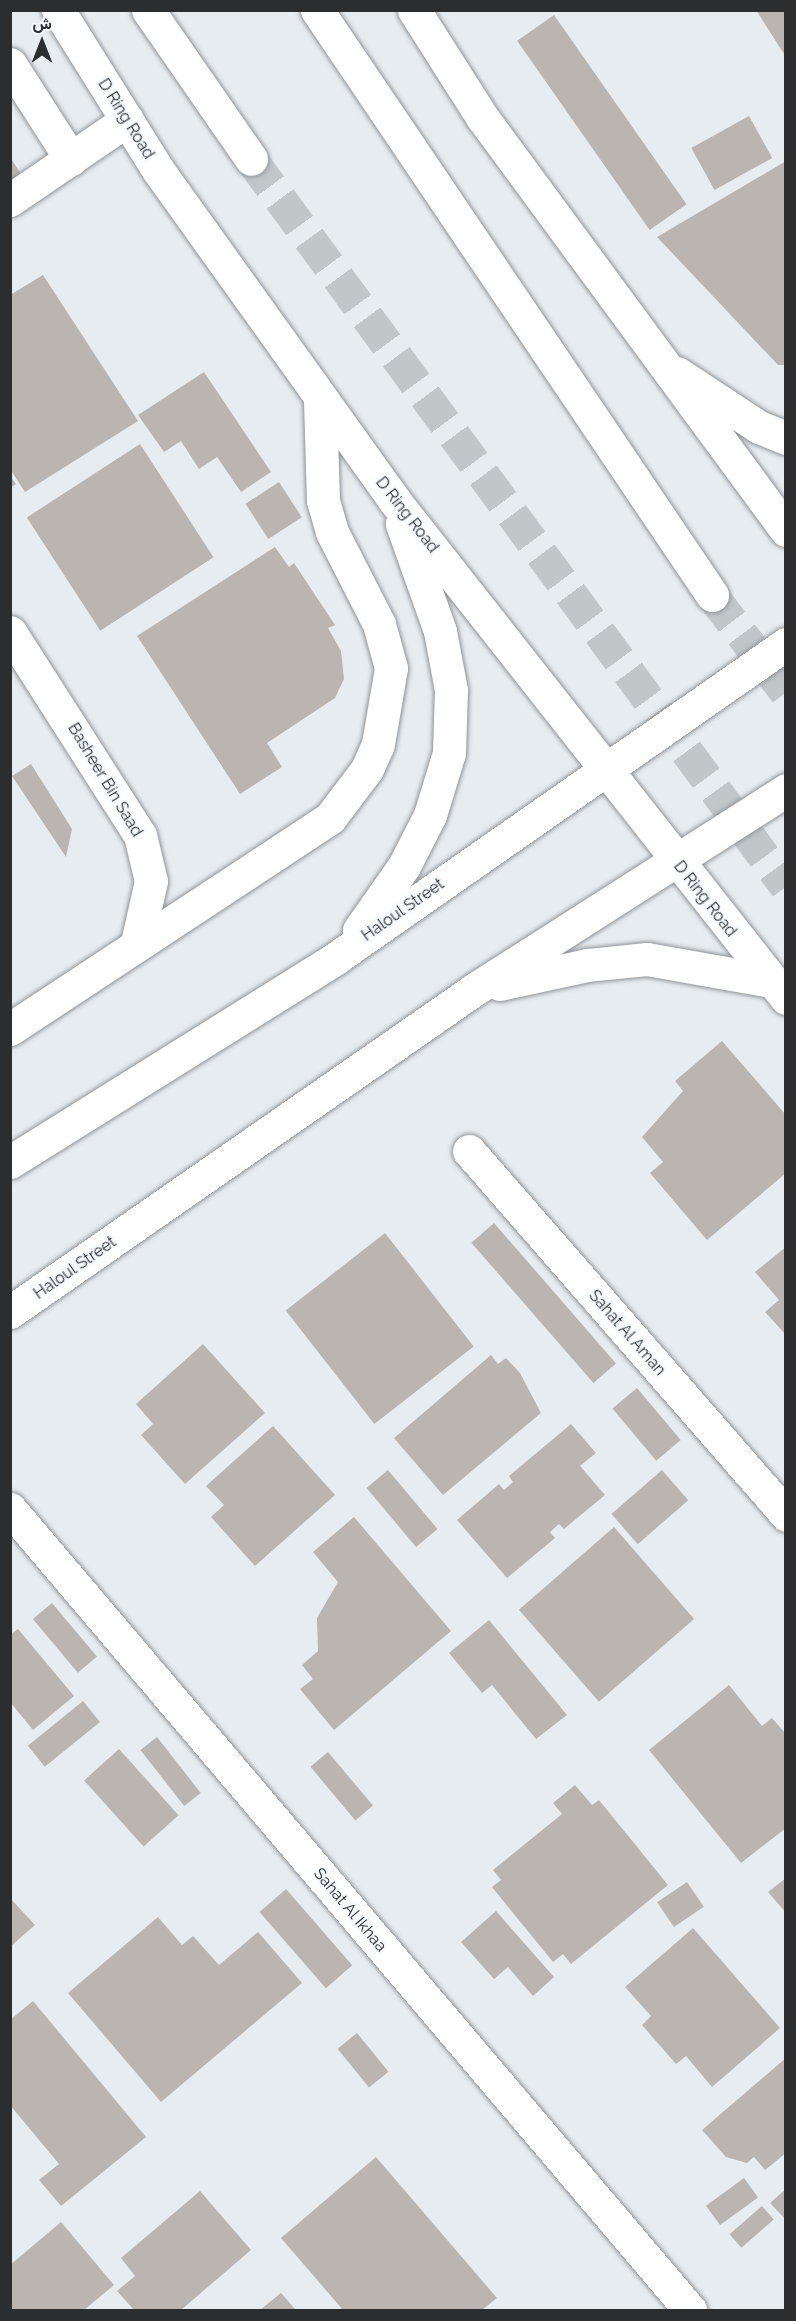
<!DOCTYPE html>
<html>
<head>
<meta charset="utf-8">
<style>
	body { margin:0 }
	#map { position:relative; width:796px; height:2321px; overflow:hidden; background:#e7ecf0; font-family:Raleway,Vazirmatn,sans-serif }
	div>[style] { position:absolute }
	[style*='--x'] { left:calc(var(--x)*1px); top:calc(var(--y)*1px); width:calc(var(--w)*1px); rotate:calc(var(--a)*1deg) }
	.building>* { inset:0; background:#bab5b1; transform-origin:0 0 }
	.highway-tunnel>* { height:33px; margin-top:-16.5px; transform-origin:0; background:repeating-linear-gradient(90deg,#c1c6c9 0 33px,transparent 0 49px) }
	.roads { filter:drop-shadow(0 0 2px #8f9498) drop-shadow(0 0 2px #8f9498) }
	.minor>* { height:33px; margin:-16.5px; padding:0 16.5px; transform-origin:16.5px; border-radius:16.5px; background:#fff }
	.major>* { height:33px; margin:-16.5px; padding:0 16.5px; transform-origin:16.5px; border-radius:16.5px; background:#fff }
	.highway>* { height:33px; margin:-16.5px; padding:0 16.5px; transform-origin:16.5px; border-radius:16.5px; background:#fff }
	span { translate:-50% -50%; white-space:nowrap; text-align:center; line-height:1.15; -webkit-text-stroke:4.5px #f4f9fe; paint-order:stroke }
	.street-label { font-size:16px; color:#2b2d2e }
	.frame { position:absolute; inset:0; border:12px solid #2b2d2e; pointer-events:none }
	.north { position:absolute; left:12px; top:12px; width:60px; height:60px; -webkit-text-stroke:4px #f4f9fe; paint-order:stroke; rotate:0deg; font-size:16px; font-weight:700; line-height:24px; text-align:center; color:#2b2d2e }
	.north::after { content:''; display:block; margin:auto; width:21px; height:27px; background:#2b2d2e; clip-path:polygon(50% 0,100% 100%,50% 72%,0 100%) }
</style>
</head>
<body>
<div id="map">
	<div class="building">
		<div style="clip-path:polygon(756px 10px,786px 10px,786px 57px)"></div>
		<div style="left:554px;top:15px;width:231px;height:45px;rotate:55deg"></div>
		<div style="left:749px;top:116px;width:48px;height:66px;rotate:61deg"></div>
		<div style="clip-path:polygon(10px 157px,23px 177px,10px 185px)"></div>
		<div style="clip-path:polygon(786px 161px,786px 365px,778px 365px,657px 237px)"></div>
		<div style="clip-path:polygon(43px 275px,138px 421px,25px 492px,10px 469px,10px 295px)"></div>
		<div style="clip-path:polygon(204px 372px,271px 472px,241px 492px,217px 457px,199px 469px,181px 441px,164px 452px,138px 415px)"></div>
		<div style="left:140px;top:444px;width:135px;height:135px;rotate:57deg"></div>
		<div style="clip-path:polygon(10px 476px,16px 484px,10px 488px)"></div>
		<div style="left:279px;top:482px;width:42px;height:40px;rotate:57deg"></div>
		<div style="clip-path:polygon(275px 547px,289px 567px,294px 563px,335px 625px,328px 628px,341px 651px,344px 679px,335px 698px,267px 743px,282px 767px,240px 794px,137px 636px)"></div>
		<div style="clip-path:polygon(31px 764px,72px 829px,66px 857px,12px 776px)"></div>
		<div style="clip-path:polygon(722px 1041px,786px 1115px,786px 1173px,707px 1240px,650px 1173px,663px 1162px,642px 1137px,683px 1091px,675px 1081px)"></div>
		<div style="left:494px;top:1223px;width:186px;height:30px;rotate:49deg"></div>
		<div style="left:385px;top:1233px;width:144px;height:126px;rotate:52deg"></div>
		<div style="clip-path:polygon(786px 1247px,786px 1335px,765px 1312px,779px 1300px,755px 1272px)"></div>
		<div style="clip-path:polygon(203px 1344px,265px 1413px,185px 1484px,141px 1435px,153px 1424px,136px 1404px)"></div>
		<div style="clip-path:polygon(491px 1355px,498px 1364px,506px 1358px,520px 1373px,541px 1413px,443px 1495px,394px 1438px)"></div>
		<div style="left:637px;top:1388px;width:68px;height:32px;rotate:50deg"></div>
		<div style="clip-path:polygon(571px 1424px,596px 1453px,580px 1466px,605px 1495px,564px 1529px,559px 1524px,550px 1532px,555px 1538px,507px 1578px,457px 1520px,499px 1484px,504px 1490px,513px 1482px,509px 1476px)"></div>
		<div style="clip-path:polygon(273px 1426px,335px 1495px,255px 1566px,211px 1517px,224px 1505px,206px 1486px)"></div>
		<div style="left:388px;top:1470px;width:77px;height:28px;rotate:50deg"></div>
		<div style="left:662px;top:1470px;width:40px;height:67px;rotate:49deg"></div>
		<div style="clip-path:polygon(354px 1517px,451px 1631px,334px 1730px,300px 1689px,313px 1679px,302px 1665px,318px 1651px,317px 1618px,338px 1582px,313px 1552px)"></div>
		<div style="left:614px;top:1527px;width:122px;height:126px;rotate:49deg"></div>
		<div style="left:52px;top:1603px;width:70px;height:25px;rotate:50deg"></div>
		<div style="clip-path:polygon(489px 1620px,567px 1715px,536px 1739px,492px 1685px,482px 1693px,449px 1653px)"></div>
		<div style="clip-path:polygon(18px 1629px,74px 1696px,33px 1730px,10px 1702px,10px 1635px)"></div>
		<div style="clip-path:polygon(729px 1685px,762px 1726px,772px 1718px,786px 1734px,786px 1828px,741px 1863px,649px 1750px)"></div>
		<div style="left:83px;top:1701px;width:27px;height:71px;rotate:51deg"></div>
		<div style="left:157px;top:1737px;width:71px;height:21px;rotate:52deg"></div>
		<div style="left:119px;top:1749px;width:89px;height:47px;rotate:48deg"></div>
		<div style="left:328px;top:1752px;width:70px;height:23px;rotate:50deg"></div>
		<div style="clip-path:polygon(575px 1785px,592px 1805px,599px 1800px,668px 1885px,571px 1964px,563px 1954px,553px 1962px,492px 1887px,501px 1880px,493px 1870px,562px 1814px,553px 1803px)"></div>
		<div style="clip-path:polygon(786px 1878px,786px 1913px,768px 1892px)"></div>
		<div style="left:687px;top:1882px;width:30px;height:36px;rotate:56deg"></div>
		<div style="left:286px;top:1889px;width:101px;height:35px;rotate:49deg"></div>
		<div style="clip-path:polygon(10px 1898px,35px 1925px,10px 1947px)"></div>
		<div style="clip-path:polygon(496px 1911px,554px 1977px,533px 1996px,508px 1967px,494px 1979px,461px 1942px)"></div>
		<div style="clip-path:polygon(158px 1917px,182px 1945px,193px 1936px,219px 1965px,258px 1932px,302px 1983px,161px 2102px,68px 1993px)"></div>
		<div style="clip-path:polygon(693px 1928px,780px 2028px,712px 2087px,686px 2056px,676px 2064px,642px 2025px,651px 2016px,625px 1987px)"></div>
		<div style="clip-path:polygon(33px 2001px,146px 2137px,61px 2206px,39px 2180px,59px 2164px,10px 2105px,10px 2020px)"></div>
		<div style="left:357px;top:2033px;width:50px;height:25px;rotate:51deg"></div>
		<div style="clip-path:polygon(786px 2058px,786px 2153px,765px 2170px,754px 2157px,747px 2163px,726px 2157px,702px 2130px)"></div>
		<div style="clip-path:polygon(376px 2157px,497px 2298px,482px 2310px,343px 2310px,281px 2238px)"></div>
		<div style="left:744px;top:2178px;width:24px;height:47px;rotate:54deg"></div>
		<div style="clip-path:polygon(786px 2189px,786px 2220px,770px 2203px)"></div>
		<div style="clip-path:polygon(200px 2191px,251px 2250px,181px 2310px,134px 2310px,117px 2291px,135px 2276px,121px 2258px)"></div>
		<div style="left:762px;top:2206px;width:18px;height:43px;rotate:49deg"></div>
		<div style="clip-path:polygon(61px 2222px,114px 2285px,84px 2310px,10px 2310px,10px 2265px)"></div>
		<div style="clip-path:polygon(281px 2293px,296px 2310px,260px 2310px)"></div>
	</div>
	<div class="highway-tunnel">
		<div style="--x:251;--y:159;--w:903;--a:53.65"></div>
		<div style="--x:712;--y:595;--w:122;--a:52.7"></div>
	</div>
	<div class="roads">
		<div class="minor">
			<div style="--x:10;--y:64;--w:113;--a:57.3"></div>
			<div style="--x:10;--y:200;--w:142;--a:-34.4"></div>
			<div style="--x:10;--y:632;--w:241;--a:57.4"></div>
			<div style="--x:140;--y:835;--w:47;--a:76.6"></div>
			<div style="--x:151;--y:881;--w:64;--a:102.7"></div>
			<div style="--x:10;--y:1029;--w:383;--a:-33.4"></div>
			<div style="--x:330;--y:818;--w:61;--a:-52.9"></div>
			<div style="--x:367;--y:769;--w:27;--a:-66"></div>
			<div style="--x:378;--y:744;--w:77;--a:-80.3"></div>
			<div style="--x:391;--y:668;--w:46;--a:-105.3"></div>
			<div style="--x:379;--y:624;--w:103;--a:-117.1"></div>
			<div style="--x:332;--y:532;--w:32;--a:-106"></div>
			<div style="--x:323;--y:501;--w:103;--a:-91.7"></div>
			<div style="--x:469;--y:1151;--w:483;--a:48.9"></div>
			<div style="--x:10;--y:1509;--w:1051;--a:49.67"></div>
		</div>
		<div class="major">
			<div style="--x:58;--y:10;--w:189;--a:58"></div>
			<div style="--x:158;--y:170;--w:406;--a:54.4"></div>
			<div style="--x:394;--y:500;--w:634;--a:51.79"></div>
			<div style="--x:414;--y:10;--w:127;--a:57.6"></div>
			<div style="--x:482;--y:117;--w:513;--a:53.64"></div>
			<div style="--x:677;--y:373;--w:98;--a:33.4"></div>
			<div style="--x:759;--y:427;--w:29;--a:22"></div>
			<div style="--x:359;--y:930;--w:78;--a:-54.9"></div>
			<div style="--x:404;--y:866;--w:57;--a:-63"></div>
			<div style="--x:430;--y:815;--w:65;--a:-73"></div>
			<div style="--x:449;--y:753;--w:63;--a:-88.2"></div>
			<div style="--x:451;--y:690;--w:60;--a:-100.6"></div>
			<div style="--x:440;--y:631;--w:114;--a:-109.6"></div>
			<div style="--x:500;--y:984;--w:89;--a:-12.3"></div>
			<div style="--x:587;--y:965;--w:60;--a:-5.7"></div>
			<div style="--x:647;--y:959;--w:126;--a:10.1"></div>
			<div style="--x:10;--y:1162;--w:385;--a:-32"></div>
			<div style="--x:336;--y:958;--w:549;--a:-34.91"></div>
			<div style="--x:10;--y:1312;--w:566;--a:-34.78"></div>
			<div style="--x:475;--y:989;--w:369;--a:-32.6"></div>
		</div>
		<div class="highway">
			<div style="--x:148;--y:10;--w:181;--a:55.3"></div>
			<div style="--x:317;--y:10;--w:706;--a:55.97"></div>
		</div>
	</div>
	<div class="street-label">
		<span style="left:126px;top:119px;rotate:58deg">D Ring Road</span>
		<span style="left:407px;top:515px;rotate:52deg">D Ring Road</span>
		<span style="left:105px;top:780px;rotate:59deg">Basheer Bin Saad</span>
		<span style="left:705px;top:899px;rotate:52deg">D Ring Road</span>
		<span style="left:403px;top:910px;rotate:-35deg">Haloul Street</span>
		<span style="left:75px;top:1268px;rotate:-35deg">Haloul Street</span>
		<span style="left:627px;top:1333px;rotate:49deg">Sahat Al Aman</span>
		<span style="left:350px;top:1910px;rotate:50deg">Sahat Al Ikhaa</span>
	</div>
	<div class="frame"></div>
	<div class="north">ش</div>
</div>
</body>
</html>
